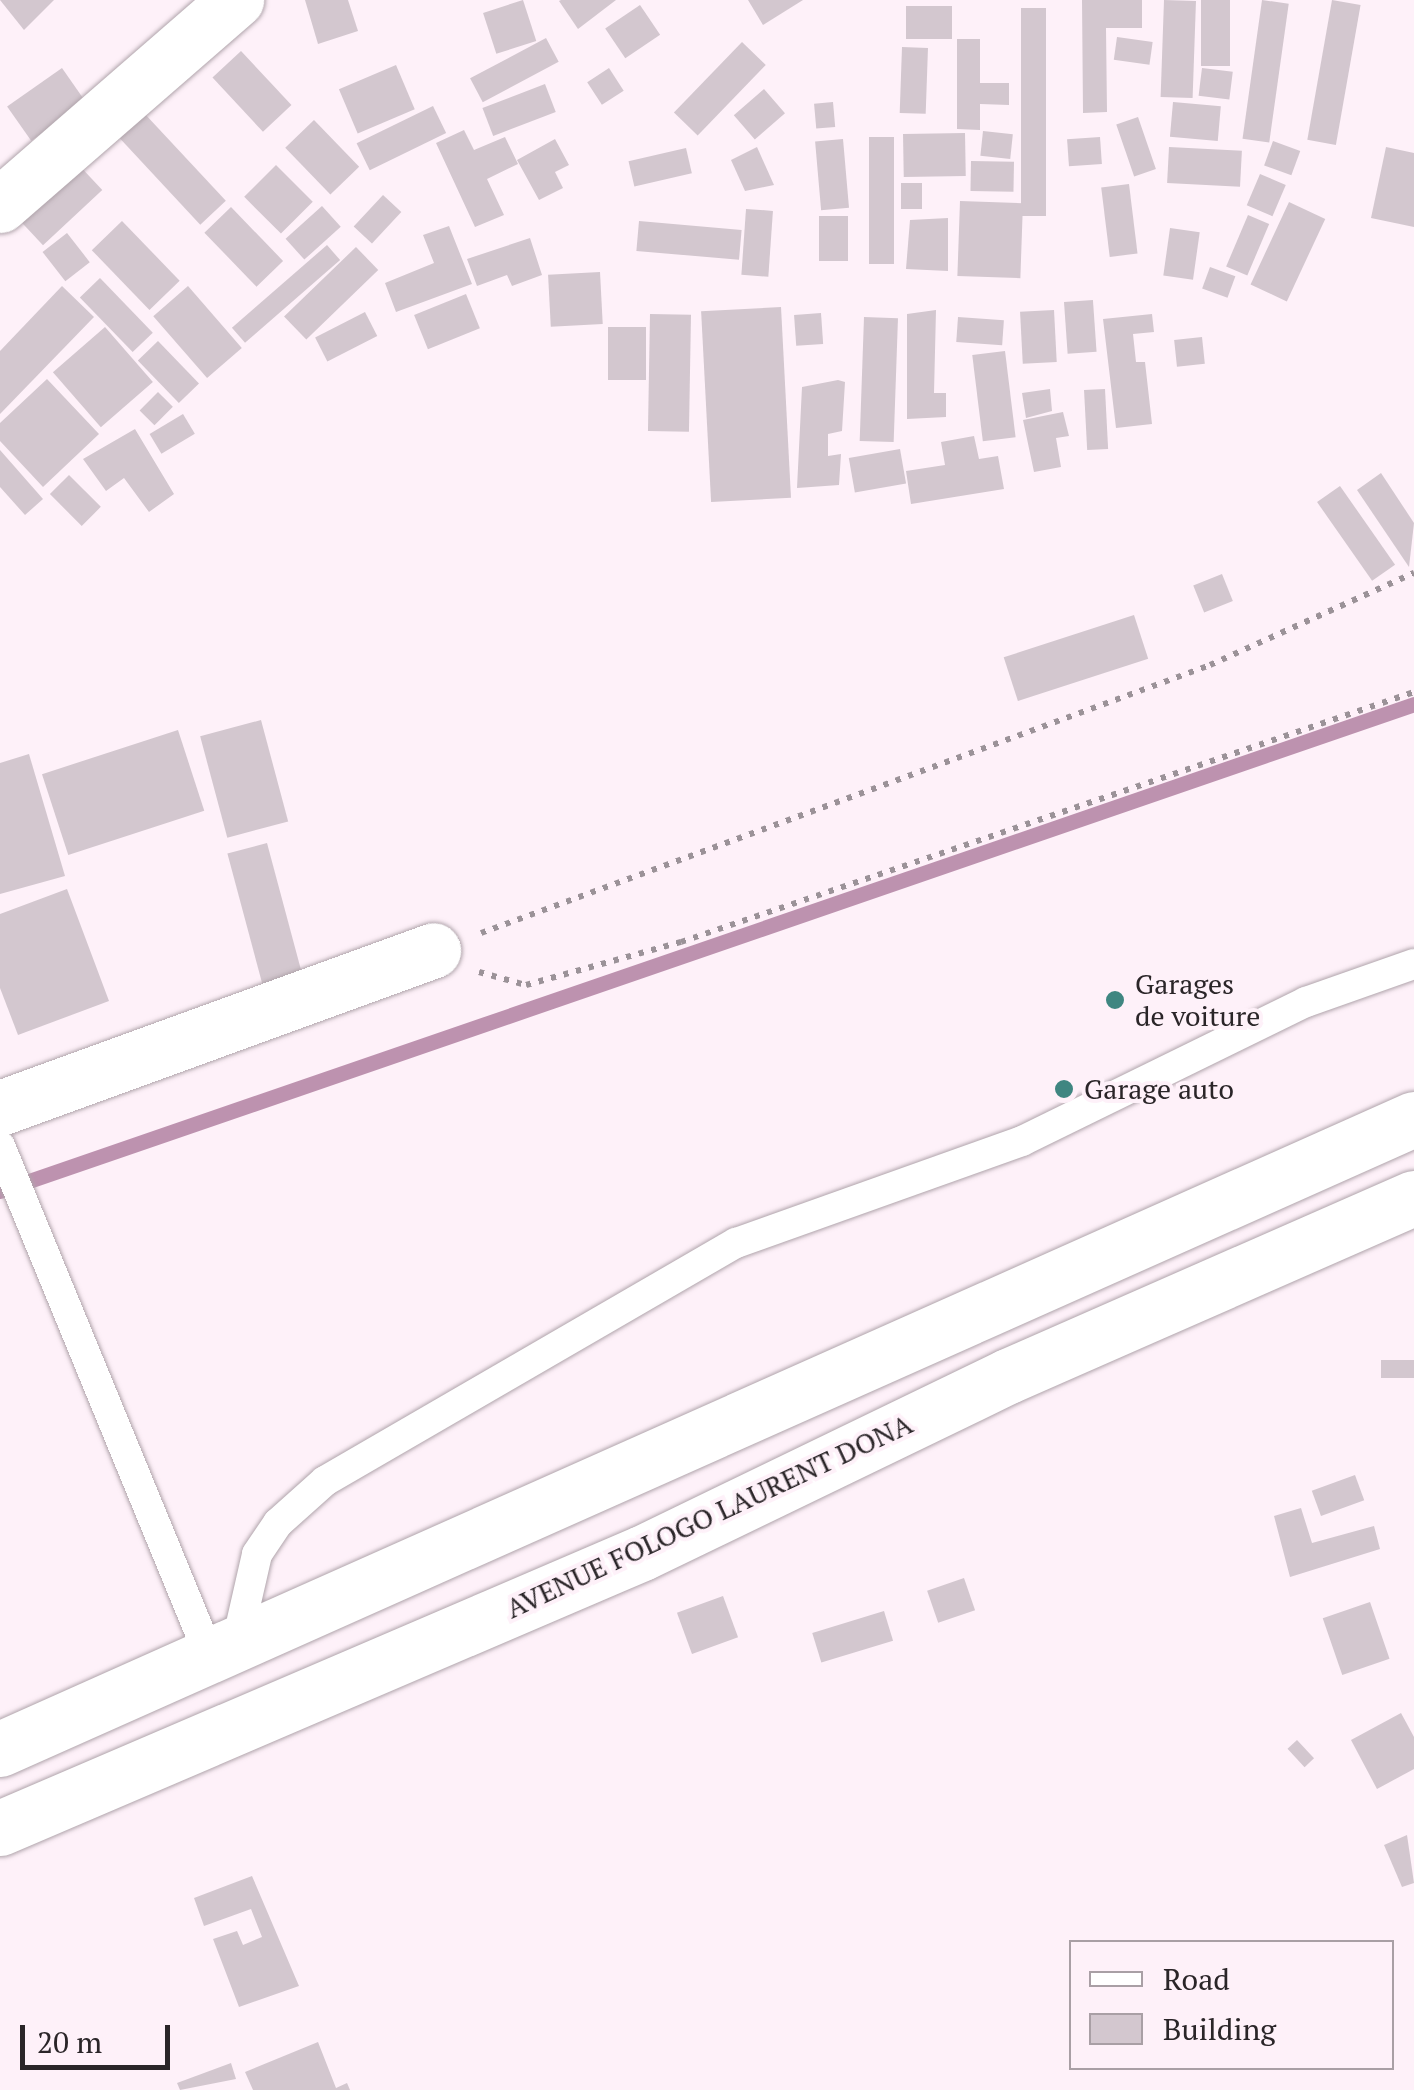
<!DOCTYPE html>
<html>
<head>
<meta charset="utf-8">
<style>
	body { margin:0 }
	#map { position:relative; width:1414px; height:2090px; overflow:hidden; background:#fef1f9; font-family:"PT Serif",serif }
	div>[style] { position:absolute }
	[style*='--x'] { left:calc(var(--x)*1px); top:calc(var(--y)*1px); width:calc(var(--w)*1px); rotate:calc(var(--a)*1deg) }
	.stream>* { height:15px; margin:-7.5px; padding:0 7.5px; transform-origin:7.5px; border-radius:7.5px; background:#bd92af }
	.building>* { inset:0; background:#d3c7cf; transform-origin:0 0 }
	.path>* { height:6px; margin-top:-3px; transform-origin:0; background:repeating-linear-gradient(90deg,#9b9298 0 5px,transparent 0 13px) }
	.roads { filter:drop-shadow(0 0 2px #b0a4ab) drop-shadow(0 0 2px #b0a4ab) }
	.lane>* { height:30px; margin:-15px; padding:0 15px; transform-origin:15px; border-radius:15px; background:#fff }
	.street>* { height:55px; margin:-27.5px; padding:0 27.5px; transform-origin:27.5px; border-radius:27.5px; background:#fff }
	.secondary>* { height:55px; margin:-27.5px; padding:0 27.5px; transform-origin:27.5px; border-radius:27.5px; background:#fff }
	.dots>* { width:28px; height:28px; translate:-50% -50%; box-sizing:border-box; border:5px solid #fef1f9; border-radius:50% }
	span { translate:-50% -50%; white-space:nowrap; text-align:center; line-height:1.15; -webkit-text-stroke:8px #fef1f9; paint-order:stroke }
	.poi-label { font-size:28px; color:#2a2528 }
	.left { translate:0 -50%; text-align:left }
	.street-label { font-size:28px; color:#2a2528 }
	.legend { position:absolute; left:1069px; top:1940px; width:325px; height:130px; box-sizing:border-box; background:#fef1f9; border:2px solid #a99fa5; margin:0; padding:12px 18px; list-style:none; font-size:30px; color:#2a2528 }
	.legend li { display:flex; align-items:center; gap:20px; height:50px }
	.legend b { width:50px; border:2px solid #a99fa5 }
	.scale { position:absolute; left:20px; top:2025px; width:150px; height:45px; box-sizing:border-box; border:5px solid #2a2528; border-top:0; padding-left:12px; font-size:30px; line-height:35px; white-space:nowrap; color:#2a2528; -webkit-text-stroke:8px #fef1f9; paint-order:stroke }
</style>
</head>
<body>
<div id="map">
	<div class="stream">
		<div style="--x:0;--y:1191;--w:1496;--a:-19"></div>
	</div>
	<div class="building">
		<div style="clip-path:polygon(0 0,54px 0,24px 30px)"></div>
		<div style="clip-path:polygon(305px 0,348px 0,358px 31px,318px 44px)"></div>
		<div style="left:523px;top:0;width:43px;height:42px;rotate:72deg"></div>
		<div style="clip-path:polygon(616px 0,578px 29px,559px 1px,561px 0)"></div>
		<div style="clip-path:polygon(748px 0,803px 0,763px 25px)"></div>
		<div style="clip-path:polygon(1082px 0,1142px 0,1142px 28px,1106px 28px,1107px 112px,1083px 113px)"></div>
		<div style="left:1164px;top:0;width:32px;height:97px;rotate:2deg"></div>
		<div style="left:1201px;top:0;width:29px;height:66px"></div>
		<div style="left:1262px;top:0;width:27px;height:140px;rotate:8deg"></div>
		<div style="left:1332px;top:0;width:29px;height:142px;rotate:10deg"></div>
		<div style="left:640px;top:5px;width:36px;height:42px;rotate:56deg"></div>
		<div style="left:906px;top:6px;width:46px;height:33px"></div>
		<div style="left:1021px;top:8px;width:25px;height:208px"></div>
		<div style="left:1117px;top:37px;width:36px;height:23px;rotate:8deg"></div>
		<div style="left:546px;top:38px;width:27px;height:86px;rotate:62deg"></div>
		<div style="clip-path:polygon(957px 39px,980px 39px,980px 83px,1009px 83px,1009px 105px,980px 104px,980px 130px,957px 129px)"></div>
		<div style="left:742px;top:42px;width:33px;height:98px;rotate:44deg"></div>
		<div style="left:902px;top:47px;width:26px;height:66px;rotate:2deg"></div>
		<div style="left:241px;top:51px;width:74px;height:39px;rotate:47deg"></div>
		<div style="left:396px;top:65px;width:48px;height:62px;rotate:67deg"></div>
		<div style="left:62px;top:68px;width:42px;height:67px;rotate:55deg"></div>
		<div style="left:609px;top:68px;width:27px;height:26px;rotate:57deg"></div>
		<div style="left:1202px;top:68px;width:31px;height:28px;rotate:7deg"></div>
		<div style="left:545px;top:84px;width:30px;height:67px;rotate:69deg"></div>
		<div style="left:764px;top:89px;width:32px;height:40px;rotate:49deg"></div>
		<div style="left:833px;top:102px;width:25px;height:19px;rotate:85deg"></div>
		<div style="left:1173px;top:102px;width:48px;height:35px;rotate:5deg"></div>
		<div style="left:433px;top:106px;width:30px;height:85px;rotate:64deg"></div>
		<div style="left:144px;top:113px;width:120px;height:35px;rotate:47deg"></div>
		<div style="left:1138px;top:117px;width:55px;height:23px;rotate:71deg"></div>
		<div style="left:314px;top:120px;width:65px;height:40px;rotate:46deg"></div>
		<div style="clip-path:polygon(464px 130px,474px 150px,505px 137px,518px 164px,487px 179px,504px 215px,475px 227px,436px 143px)"></div>
		<div style="left:983px;top:131px;width:30px;height:25px;rotate:6deg"></div>
		<div style="left:965px;top:133px;width:43px;height:62px;rotate:89deg"></div>
		<div style="left:869px;top:137px;width:25px;height:127px"></div>
		<div style="left:1100px;top:137px;width:27px;height:33px;rotate:86deg"></div>
		<div style="clip-path:polygon(555px 139px,569px 165px,555px 172px,563px 188px,539px 200px,517px 160px)"></div>
		<div style="left:843px;top:139px;width:69px;height:28px;rotate:85deg"></div>
		<div style="left:1273px;top:141px;width:29px;height:26px;rotate:20deg"></div>
		<div style="clip-path:polygon(757px 147px,774px 185px,745px 191px,731px 160px)"></div>
		<div style="left:1169px;top:147px;width:73px;height:36px;rotate:3deg"></div>
		<div style="clip-path:polygon(1386px 147px,1414px 153px,1414px 227px,1371px 218px)"></div>
		<div style="left:686px;top:148px;width:26px;height:59px;rotate:77deg"></div>
		<div style="left:971px;top:161px;width:43px;height:30px;rotate:1deg"></div>
		<div style="left:77px;top:163px;width:37px;height:81px;rotate:47deg"></div>
		<div style="left:276px;top:165px;width:52px;height:45px;rotate:45deg"></div>
		<div style="left:1260px;top:174px;width:28px;height:34px;rotate:23deg"></div>
		<div style="left:901px;top:183px;width:21px;height:26px"></div>
		<div style="left:1129px;top:184px;width:70px;height:28px;rotate:83deg"></div>
		<div style="left:383px;top:195px;width:25px;height:43px;rotate:43deg"></div>
		<div style="left:960px;top:201px;width:63px;height:75px;rotate:2deg"></div>
		<div style="left:1289px;top:202px;width:40px;height:91px;rotate:25deg"></div>
		<div style="left:322px;top:206px;width:28px;height:49px;rotate:48deg"></div>
		<div style="left:231px;top:207px;width:75px;height:37px;rotate:46deg"></div>
		<div style="left:746px;top:209px;width:27px;height:66px;rotate:4deg"></div>
		<div style="left:1248px;top:215px;width:23px;height:56px;rotate:23deg"></div>
		<div style="left:819px;top:216px;width:29px;height:45px"></div>
		<div style="clip-path:polygon(948px 218px,948px 271px,906px 269px,910px 220px)"></div>
		<div style="left:122px;top:221px;width:83px;height:42px;rotate:46deg"></div>
		<div style="left:639px;top:221px;width:103px;height:30px;rotate:5deg"></div>
		<div style="clip-path:polygon(449px 226px,472px 284px,396px 312px,385px 283px,434px 263px,423px 235px)"></div>
		<div style="left:1170px;top:228px;width:30px;height:48px;rotate:8deg"></div>
		<div style="left:67px;top:233px;width:37px;height:31px;rotate:52deg"></div>
		<div style="clip-path:polygon(530px 238px,542px 275px,512px 286px,507px 275px,477px 286px,467px 259px)"></div>
		<div style="left:327px;top:245px;width:20px;height:126px;rotate:49deg"></div>
		<div style="left:356px;top:247px;width:32px;height:100px;rotate:46deg"></div>
		<div style="left:1210px;top:267px;width:27px;height:23px;rotate:20deg"></div>
		<div style="left:600px;top:272px;width:52px;height:52px;rotate:87deg"></div>
		<div style="left:100px;top:278px;width:76px;height:28px;rotate:46deg"></div>
		<div style="clip-path:polygon(62px 286px,94px 317px,0 414px,0 351px)"></div>
		<div style="left:188px;top:286px;width:82px;height:46px;rotate:49deg"></div>
		<div style="left:466px;top:294px;width:37px;height:56px;rotate:68deg"></div>
		<div style="left:1064px;top:302px;width:29px;height:52px;rotate:-4deg"></div>
		<div style="left:781px;top:307px;width:191px;height:80px;rotate:87deg"></div>
		<div style="clip-path:polygon(936px 310px,934px 393px,946px 393px,946px 417px,907px 419px,907px 314px)"></div>
		<div style="left:1054px;top:310px;width:52px;height:34px;rotate:87deg"></div>
		<div style="left:365px;top:312px;width:27px;height:56px;rotate:63deg"></div>
		<div style="left:821px;top:313px;width:31px;height:27px;rotate:86deg"></div>
		<div style="left:650px;top:314px;width:41px;height:117px;rotate:1deg"></div>
		<div style="clip-path:polygon(1152px 314px,1154px 332px,1133px 334px,1136px 362px,1145px 362px,1152px 424px,1116px 428px,1103px 319px)"></div>
		<div style="left:864px;top:317px;width:34px;height:124px;rotate:2deg"></div>
		<div style="left:958px;top:317px;width:46px;height:25px;rotate:4deg"></div>
		<div style="left:105px;top:327px;width:73px;height:69px;rotate:49deg"></div>
		<div style="left:608px;top:327px;width:38px;height:53px"></div>
		<div style="left:1202px;top:337px;width:27px;height:28px;rotate:84deg"></div>
		<div style="left:158px;top:341px;width:59px;height:28px;rotate:46deg"></div>
		<div style="left:1005px;top:351px;width:87px;height:33px;rotate:83deg"></div>
		<div style="clip-path:polygon(47px 379px,99px 434px,43px 487px,0 441px,0 423px)"></div>
		<div style="clip-path:polygon(838px 380px,845px 382px,842px 431px,828px 434px,828px 456px,841px 454px,839px 485px,797px 488px,802px 387px)"></div>
		<div style="clip-path:polygon(1050px 389px,1052px 411px,1026px 418px,1022px 393px)"></div>
		<div style="left:1105px;top:389px;width:60px;height:21px;rotate:87deg"></div>
		<div style="left:158px;top:392px;width:21px;height:26px;rotate:45deg"></div>
		<div style="clip-path:polygon(1063px 412px,1069px 436px,1056px 438px,1061px 467px,1034px 472px,1023px 420px)"></div>
		<div style="left:183px;top:414px;width:23px;height:39px;rotate:59deg"></div>
		<div style="clip-path:polygon(135px 429px,174px 494px,149px 512px,124px 478px,106px 491px,83px 459px)"></div>
		<div style="clip-path:polygon(974px 436px,979px 459px,998px 456px,1004px 489px,911px 504px,906px 471px,945px 465px,941px 442px)"></div>
		<div style="left:900px;top:449px;width:35px;height:52px;rotate:80deg"></div>
		<div style="clip-path:polygon(0 450px,43px 499px,25px 515px,0 487px)"></div>
		<div style="clip-path:polygon(1381px 473px,1414px 523px,1409px 567px,1357px 490px)"></div>
		<div style="left:69px;top:475px;width:45px;height:27px;rotate:45deg"></div>
		<div style="left:1340px;top:486px;width:96px;height:28px;rotate:55deg"></div>
		<div style="left:1222px;top:574px;width:29px;height:31px;rotate:68deg"></div>
		<div style="left:1134px;top:615px;width:46px;height:137px;rotate:72deg"></div>
		<div style="left:261px;top:720px;width:105px;height:63px;rotate:75deg"></div>
		<div style="left:178px;top:730px;width:85px;height:143px;rotate:72deg"></div>
		<div style="clip-path:polygon(29px 754px,65px 876px,0 894px,0 763px)"></div>
		<div style="left:267px;top:843px;width:140px;height:41px;rotate:75deg"></div>
		<div style="clip-path:polygon(67px 889px,109px 1001px,18px 1035px,0 988px,0 914px)"></div>
		<div style="left:1414px;top:1360px;width:18px;height:33px;rotate:90deg"></div>
		<div style="left:1355px;top:1475px;width:27px;height:46px;rotate:70deg"></div>
		<div style="clip-path:polygon(1301px 1508px,1312px 1543px,1374px 1526px,1380px 1549px,1290px 1577px,1274px 1516px)"></div>
		<div style="left:964px;top:1578px;width:34px;height:39px;rotate:71deg"></div>
		<div style="left:723px;top:1596px;width:44px;height:49px;rotate:70deg"></div>
		<div style="left:1370px;top:1602px;width:60px;height:50px;rotate:71deg"></div>
		<div style="left:884px;top:1611px;width:31px;height:75px;rotate:73deg"></div>
		<div style="clip-path:polygon(1401px 1713px,1414px 1737px,1414px 1769px,1377px 1789px,1351px 1740px)"></div>
		<div style="left:1297px;top:1740px;width:25px;height:13px;rotate:47deg"></div>
		<div style="clip-path:polygon(1407px 1835px,1414px 1883px,1402px 1887px,1384px 1845px)"></div>
		<div style="clip-path:polygon(252px 1876px,299px 1986px,239px 2007px,213px 1939px,237px 1931px,243px 1945px,262px 1937px,251px 1909px,204px 1926px,194px 1898px)"></div>
		<div style="clip-path:polygon(318px 2042px,336px 2088px,347px 2083px,350px 2090px,253px 2090px,245px 2072px)"></div>
		<div style="clip-path:polygon(231px 2063px,236px 2079px,180px 2090px,177px 2083px)"></div>
	</div>
	<div class="path">
		<div style="--x:481;--y:933;--w:777;--a:-20.18"></div>
		<div style="--x:1210;--y:665;--w:224;--a:-24.3"></div>
		<div style="--x:479;--y:972;--w:49;--a:15.5"></div>
		<div style="--x:526;--y:985;--w:161;--a:-15.5"></div>
		<div style="--x:681;--y:942;--w:774;--a:-18.83"></div>
	</div>
	<div class="roads">
		<div class="lane">
			<div style="--x:0;--y:1146;--w:552;--a:67.66"></div>
			<div style="--x:236;--y:1646;--w:94;--a:-77.1"></div>
			<div style="--x:257;--y:1554;--w:37;--a:-56"></div>
			<div style="--x:278;--y:1523;--w:63;--a:-41.8"></div>
			<div style="--x:325;--y:1481;--w:475;--a:-30.1"></div>
			<div style="--x:736;--y:1243;--w:304;--a:-19.6"></div>
			<div style="--x:1022;--y:1141;--w:316;--a:-26.1"></div>
			<div style="--x:1306;--y:1002;--w:114;--a:-19.4"></div>
		</div>
		<div class="street">
			<div style="--x:0;--y:205;--w:313;--a:-41"></div>
			<div style="--x:0;--y:1108;--w:461;--a:-20"></div>
		</div>
		<div class="secondary">
			<div style="--x:0;--y:1749;--w:1548;--a:-24.02"></div>
			<div style="--x:0;--y:1828;--w:698;--a:-23.19"></div>
			<div style="--x:642;--y:1553;--w:407;--a:-25.8"></div>
			<div style="--x:1008;--y:1376;--w:443;--a:-23.7"></div>
		</div>
	</div>
	<div class="dots">
		<div style="left:1115px;top:1000px;background:#3f8681"></div>
		<div style="left:1064px;top:1089px;background:#3f8681"></div>
	</div>
	<div class="poi-label">
		<span class="left" style="left:1135px;top:1000px">Garages<br>de voiture</span>
		<span class="left" style="left:1084px;top:1089px">Garage auto</span>
	</div>
	<div class="street-label">
		<span style="left:709px;top:1516px;rotate:-25deg">AVENUE FOLOGO LAURENT DONA</span>
	</div>
	<ul class="legend">
	<li><b style="height:12px;background:#fff"></b>Road</li>
	<li><b style="height:28px;background:#d3c7cf"></b>Building</li>
	</ul>
	<div class="scale">20 m</div>
</div>
</body>
</html>
